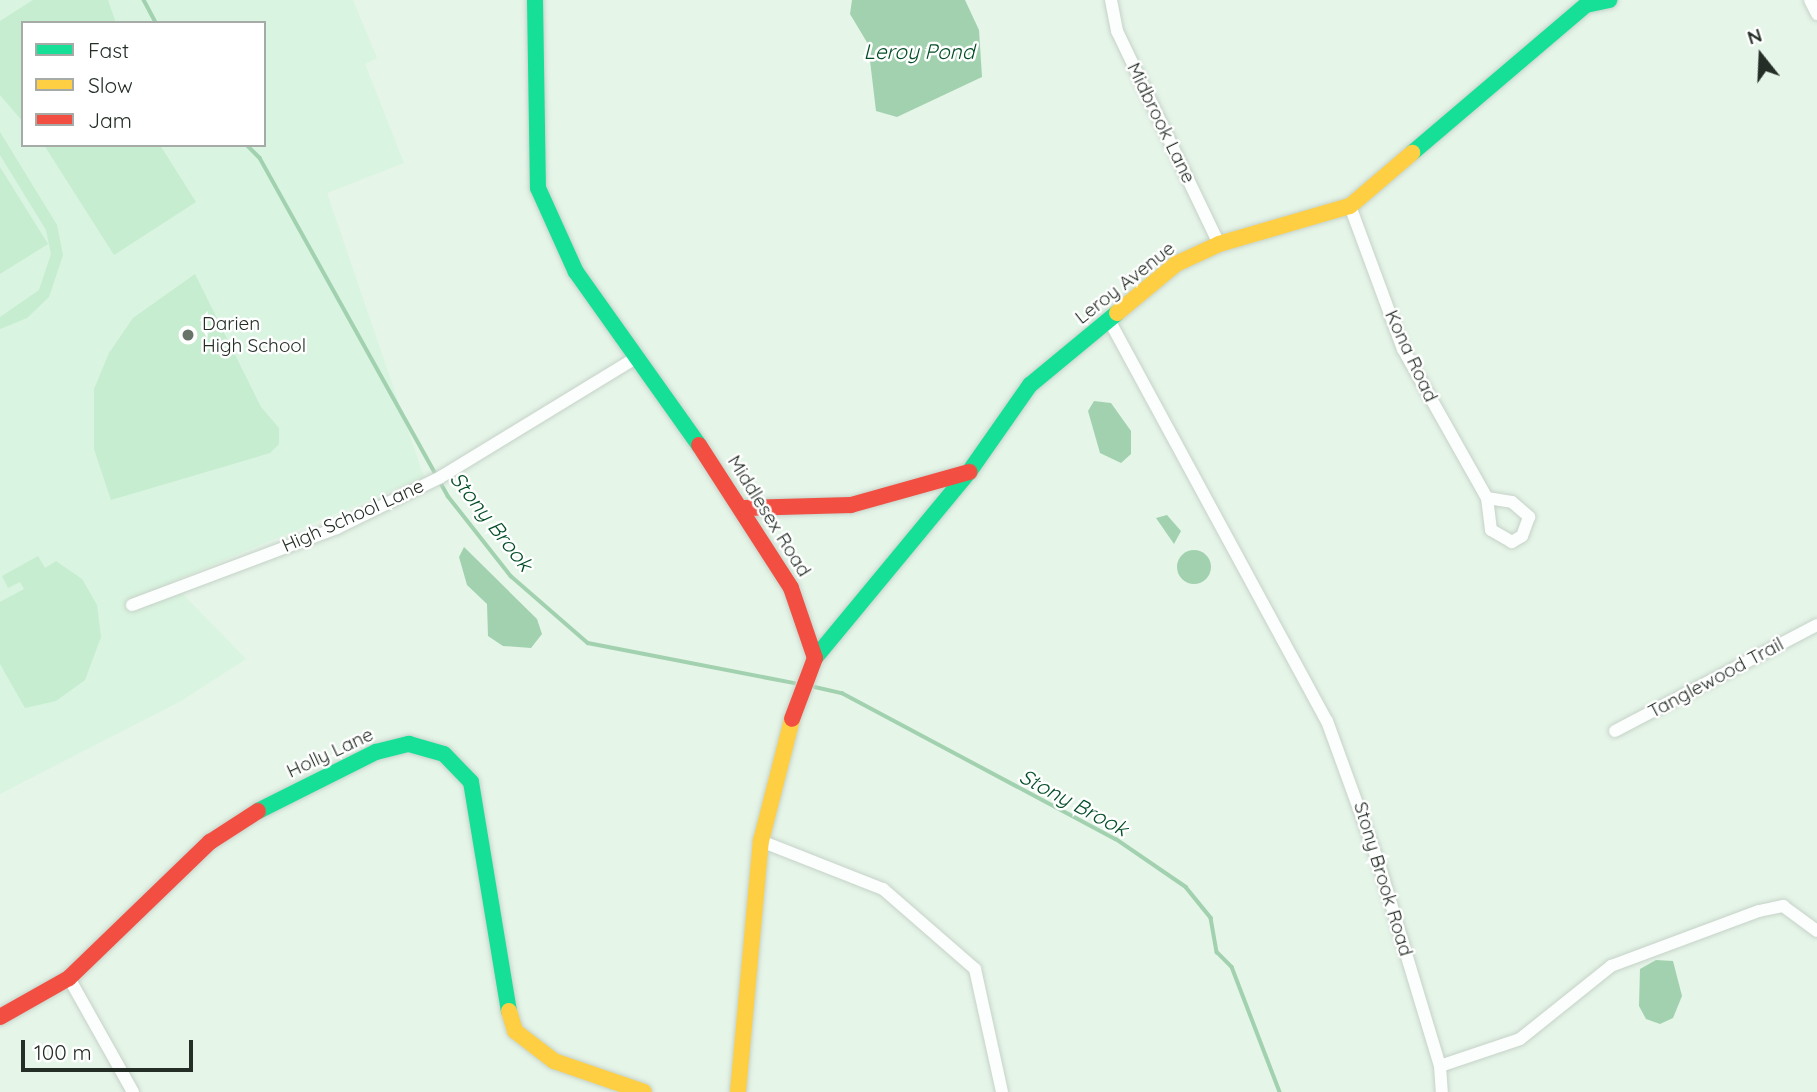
<!DOCTYPE html>
<html>
<head>
<meta charset="utf-8">
<style>
	body { margin:0 }
	#map { position:relative; width:1817px; height:1092px; overflow:hidden; background:#e5f5e8; font-family:Quicksand,sans-serif }
	div>[style] { position:absolute }
	[style*='--x'] { left:calc(var(--x)*1px); top:calc(var(--y)*1px); width:calc(var(--w)*1px); rotate:calc(var(--a)*1deg) }
	.built>* { inset:0; background:#d9f4e0 }
	.green>* { inset:0; background:#c6edd0 }
	.water>* { inset:0; background:#a2d1af }
	.round { border-radius:50% }
	.stream>* { height:3.5px; margin:-1.75px; padding:0 1.75px; transform-origin:1.75px; border-radius:1.75px; background:#a2d1af }
	.roads { filter:drop-shadow(0 0 2px #c6d2c8) drop-shadow(0 0 2px #c6d2c8) }
	.street>* { height:12px; margin:-6px; padding:0 6px; transform-origin:6px; border-radius:6px; background:#fbfefc }
	.fast>* { height:16px; margin:-8px; padding:0 8px; transform-origin:8px; border-radius:8px; background:#16e098 }
	.slow>* { height:16px; margin:-8px; padding:0 8px; transform-origin:8px; border-radius:8px; background:#ffcf43 }
	.jam>* { height:16px; margin:-8px; padding:0 8px; transform-origin:8px; border-radius:8px; background:#f24e42 }
	.dots>* { width:19px; height:19px; translate:-50% -50%; box-sizing:border-box; border:4px solid #fff; border-radius:50% }
	span { translate:-50% -50%; white-space:nowrap; text-align:center; line-height:1.15; -webkit-text-stroke:5px #fff; paint-order:stroke }
	.street-label { font-size:19px; color:#242e26 }
	.poi-label { font-size:19px; color:#242e26 }
	.left { translate:0 -50%; text-align:left }
	.water-label { font-size:21px; color:#034e26; font-style:italic }
	.legend { position:absolute; left:21px; top:21px; width:245px; height:126px; box-sizing:border-box; background:#fff; border:2px solid #a7aba8; margin:0; padding:9px 12px; list-style:none; font-size:21px; color:#242e26 }
	.legend li { display:flex; align-items:center; gap:14px; height:35px }
	.legend b { width:35px; border:2px solid #a7aba8 }
	.north { position:absolute; left:1726px; top:21px; width:70px; height:70px; -webkit-text-stroke:5px #fff; paint-order:stroke; rotate:342deg; font-size:19px; font-weight:700; line-height:28px; text-align:center; color:#242e26 }
	.north::after { content:''; display:block; margin:auto; width:24px; height:32px; background:#242e26; clip-path:polygon(50% 0,100% 100%,50% 72%,0 100%) }
	.scale { position:absolute; left:21px; top:1040px; width:172px; height:32px; box-sizing:border-box; border:4px solid #242e26; border-top:0; padding-left:9px; font-size:21px; line-height:24px; white-space:nowrap; color:#242e26; -webkit-text-stroke:5px #fff; paint-order:stroke }
</style>
</head>
<body>
<div id="map">
	<div class="built">
		<div style="clip-path:polygon(evenodd,0 0,353px 0,377px 58px,365px 64px,404px 163px,327px 193px,424px 477px,171px 582px,246px 659px,181px 701px,0 794px,0 0,23px 23px,264px 23px,264px 145px,23px 145px,23px 23px)"></div>
	</div>
	<div class="green">
		<div style="clip-path:polygon(33px 0,108px 0,116px 23px,23px 23px,23px 122px,0 95px,0 21px)"></div>
		<div style="clip-path:polygon(0 132px,57px 225px,63px 255px,49px 297px,27px 318px,0 329px,0 317px,39px 290px,51px 254px,46px 230px,0 155px)"></div>
		<div style="clip-path:polygon(44px 145px,160px 145px,196px 202px,114px 255px)"></div>
		<div style="clip-path:polygon(0 167px,48px 244px,0 274px)"></div>
		<div style="clip-path:polygon(195px 274px,261px 407px,279px 428px,279px 444px,270px 453px,111px 500px,94px 449px,94px 389px,109px 353px,133px 318px)"></div>
		<div style="clip-path:polygon(38px 556px,45px 568px,56px 561px,82px 579px,97px 605px,101px 637px,85px 680px,56px 701px,25px 708px,0 664px,0 602px,24px 589px,20px 582px,8px 588px,2px 576px)"></div>
	</div>
	<div class="water">
		<div style="clip-path:polygon(852px 0,965px 0,979px 30px,982px 77px,897px 117px,876px 111px,868px 44px,850px 14px)"></div>
		<div style="clip-path:polygon(1094px 401px,1111px 403px,1131px 431px,1131px 454px,1121px 463px,1100px 453px,1088px 411px)"></div>
		<div style="clip-path:polygon(1167px 515px,1181px 531px,1174px 544px,1156px 518px)"></div>
		<div style="clip-path:polygon(464px 547px,537px 619px,542px 634px,531px 648px,503px 646px,488px 636px,487px 604px,467px 585px,459px 557px)"></div>
		<div class="round" style="left:1177px;top:550px;width:34px;height:34px"></div>
		<div style="clip-path:polygon(1656px 960px,1673px 961px,1682px 996px,1673px 1018px,1660px 1024px,1646px 1019px,1639px 1006px,1640px 969px)"></div>
	</div>
	<div class="stream">
		<div style="--x:144;--y:0;--w:26;--a:62"></div>
		<div style="--x:247;--y:145;--w:18;--a:45"></div>
		<div style="--x:260;--y:158;--w:387;--a:60.9"></div>
		<div style="--x:448;--y:496;--w:102;--a:51.8"></div>
		<div style="--x:511;--y:576;--w:102;--a:41"></div>
		<div style="--x:588;--y:643;--w:210;--a:11"></div>
		<div style="--x:815;--y:687;--w:28;--a:13"></div>
		<div style="--x:842;--y:693;--w:310;--a:28.1"></div>
		<div style="--x:1116;--y:839;--w:85;--a:34.4"></div>
		<div style="--x:1186;--y:887;--w:40;--a:51"></div>
		<div style="--x:1211;--y:918;--w:35;--a:80"></div>
		<div style="--x:1217;--y:952;--w:21;--a:45"></div>
		<div style="--x:1232;--y:967;--w:134;--a:69"></div>
	</div>
	<div class="roads">
		<div class="street">
			<div style="--x:1111;--y:0;--w:32;--a:79"></div>
			<div style="--x:1117;--y:31;--w:236;--a:64.4"></div>
			<div style="--x:1810;--y:0;--w:16;--a:63"></div>
			<div style="--x:1350;--y:206;--w:153;--a:69.7"></div>
			<div style="--x:1403;--y:349;--w:171;--a:60.6"></div>
			<div style="--x:1487;--y:498;--w:25;--a:9"></div>
			<div style="--x:1512;--y:502;--w:23;--a:41"></div>
			<div style="--x:1529;--y:517;--w:20;--a:110"></div>
			<div style="--x:1522;--y:536;--w:12;--a:149"></div>
			<div style="--x:1512;--y:542;--w:24;--a:-150"></div>
			<div style="--x:1491;--y:530;--w:32;--a:-97"></div>
			<div style="--x:1109;--y:320;--w:456;--a:61.5"></div>
			<div style="--x:1327;--y:721;--w:152;--a:70"></div>
			<div style="--x:1379;--y:864;--w:211;--a:73.2"></div>
			<div style="--x:1440;--y:1066;--w:26;--a:86"></div>
			<div style="--x:132;--y:605;--w:219;--a:-20.6"></div>
			<div style="--x:337;--y:528;--w:114;--a:-26.1"></div>
			<div style="--x:439;--y:478;--w:228;--a:-31.4"></div>
			<div style="--x:1615;--y:731;--w:228;--a:-27.7"></div>
			<div style="--x:761;--y:841;--w:131;--a:21.5"></div>
			<div style="--x:883;--y:889;--w:122;--a:41"></div>
			<div style="--x:975;--y:969;--w:126;--a:77.6"></div>
			<div style="--x:69;--y:978;--w:131;--a:60.7"></div>
			<div style="--x:1440;--y:1066;--w:84;--a:-18.6"></div>
			<div style="--x:1520;--y:1039;--w:117;--a:-38.7"></div>
			<div style="--x:1611;--y:966;--w:158;--a:-20.4"></div>
			<div style="--x:1759;--y:911;--w:25;--a:-12"></div>
			<div style="--x:1783;--y:906;--w:42;--a:36.3"></div>
		</div>
		<div class="fast">
			<div style="--x:535;--y:0;--w:188;--a:89.1"></div>
			<div style="--x:538;--y:188;--w:92;--a:65.7"></div>
			<div style="--x:576;--y:272;--w:212;--a:54.6"></div>
			<div style="--x:1412;--y:153;--w:228;--a:-40.4"></div>
			<div style="--x:1586;--y:5;--w:24;--a:-12"></div>
			<div style="--x:815;--y:658;--w:241;--a:-50.4"></div>
			<div style="--x:969;--y:472;--w:106;--a:-55"></div>
			<div style="--x:1030;--y:385;--w:113;--a:-39.6"></div>
			<div style="--x:258;--y:811;--w:132;--a:-26.6"></div>
			<div style="--x:376;--y:752;--w:34;--a:-14"></div>
			<div style="--x:409;--y:744;--w:36;--a:16"></div>
			<div style="--x:444;--y:754;--w:39;--a:46"></div>
			<div style="--x:471;--y:782;--w:232;--a:80.6"></div>
		</div>
		<div class="slow">
			<div style="--x:1117;--y:313;--w:77;--a:-39.7"></div>
			<div style="--x:1176;--y:264;--w:47;--a:-24.9"></div>
			<div style="--x:1219;--y:244;--w:136;--a:-16.2"></div>
			<div style="--x:1350;--y:206;--w:82;--a:-40.5"></div>
			<div style="--x:509;--y:1011;--w:21;--a:73"></div>
			<div style="--x:515;--y:1031;--w:49;--a:37.6"></div>
			<div style="--x:554;--y:1061;--w:95;--a:19"></div>
			<div style="--x:738;--y:1092;--w:252;--a:-84.8"></div>
			<div style="--x:761;--y:841;--w:126;--a:-75.7"></div>
		</div>
		<div class="jam">
			<div style="--x:699;--y:445;--w:170;--a:57.2"></div>
			<div style="--x:791;--y:588;--w:74;--a:71.1"></div>
			<div style="--x:815;--y:658;--w:65;--a:110.7"></div>
			<div style="--x:744;--y:508;--w:107;--a:-1.6"></div>
			<div style="--x:851;--y:505;--w:123;--a:-15.6"></div>
			<div style="--x:0;--y:1017;--w:79;--a:-29.5"></div>
			<div style="--x:69;--y:978;--w:196;--a:-44"></div>
			<div style="--x:210;--y:842;--w:57;--a:-32.9"></div>
		</div>
	</div>
	<div class="dots">
		<div style="left:188px;top:335px;background:#68746a"></div>
	</div>
	<div class="street-label">
		<span style="left:1161px;top:123px;rotate:64deg">Midbrook Lane</span>
		<span style="left:1125px;top:283px;rotate:-38deg">Leroy Avenue</span>
		<span style="left:1411px;top:356px;rotate:65deg">Kona Road</span>
		<span style="left:353px;top:516px;rotate:-24deg">High School Lane</span>
		<span style="left:769px;top:516px;rotate:58deg">Middlesex Road</span>
		<span style="left:1716px;top:678px;rotate:-28deg">Tanglewood Trail</span>
		<span style="left:330px;top:753px;rotate:-25deg">Holly Lane</span>
		<span style="left:1383px;top:879px;rotate:73deg">Stony Brook Road</span>
	</div>
	<div class="poi-label">
		<span class="left" style="left:202px;top:335px">Darien<br>High School</span>
	</div>
	<div class="water-label">
		<span style="left:919px;top:51px">Leroy Pond</span>
		<span style="left:492px;top:521px;rotate:52deg">Stony Brook</span>
		<span style="left:1074px;top:802px;rotate:28deg">Stony Brook</span>
	</div>
	<ul class="legend">
	<li><b style="height:9px;background:#16e098"></b>Fast</li>
	<li><b style="height:9px;background:#ffcf43"></b>Slow</li>
	<li><b style="height:9px;background:#f24e42"></b>Jam</li>
	</ul>
	<div class="north">N</div>
	<div class="scale">100 m</div>
</div>
</body>
</html>
